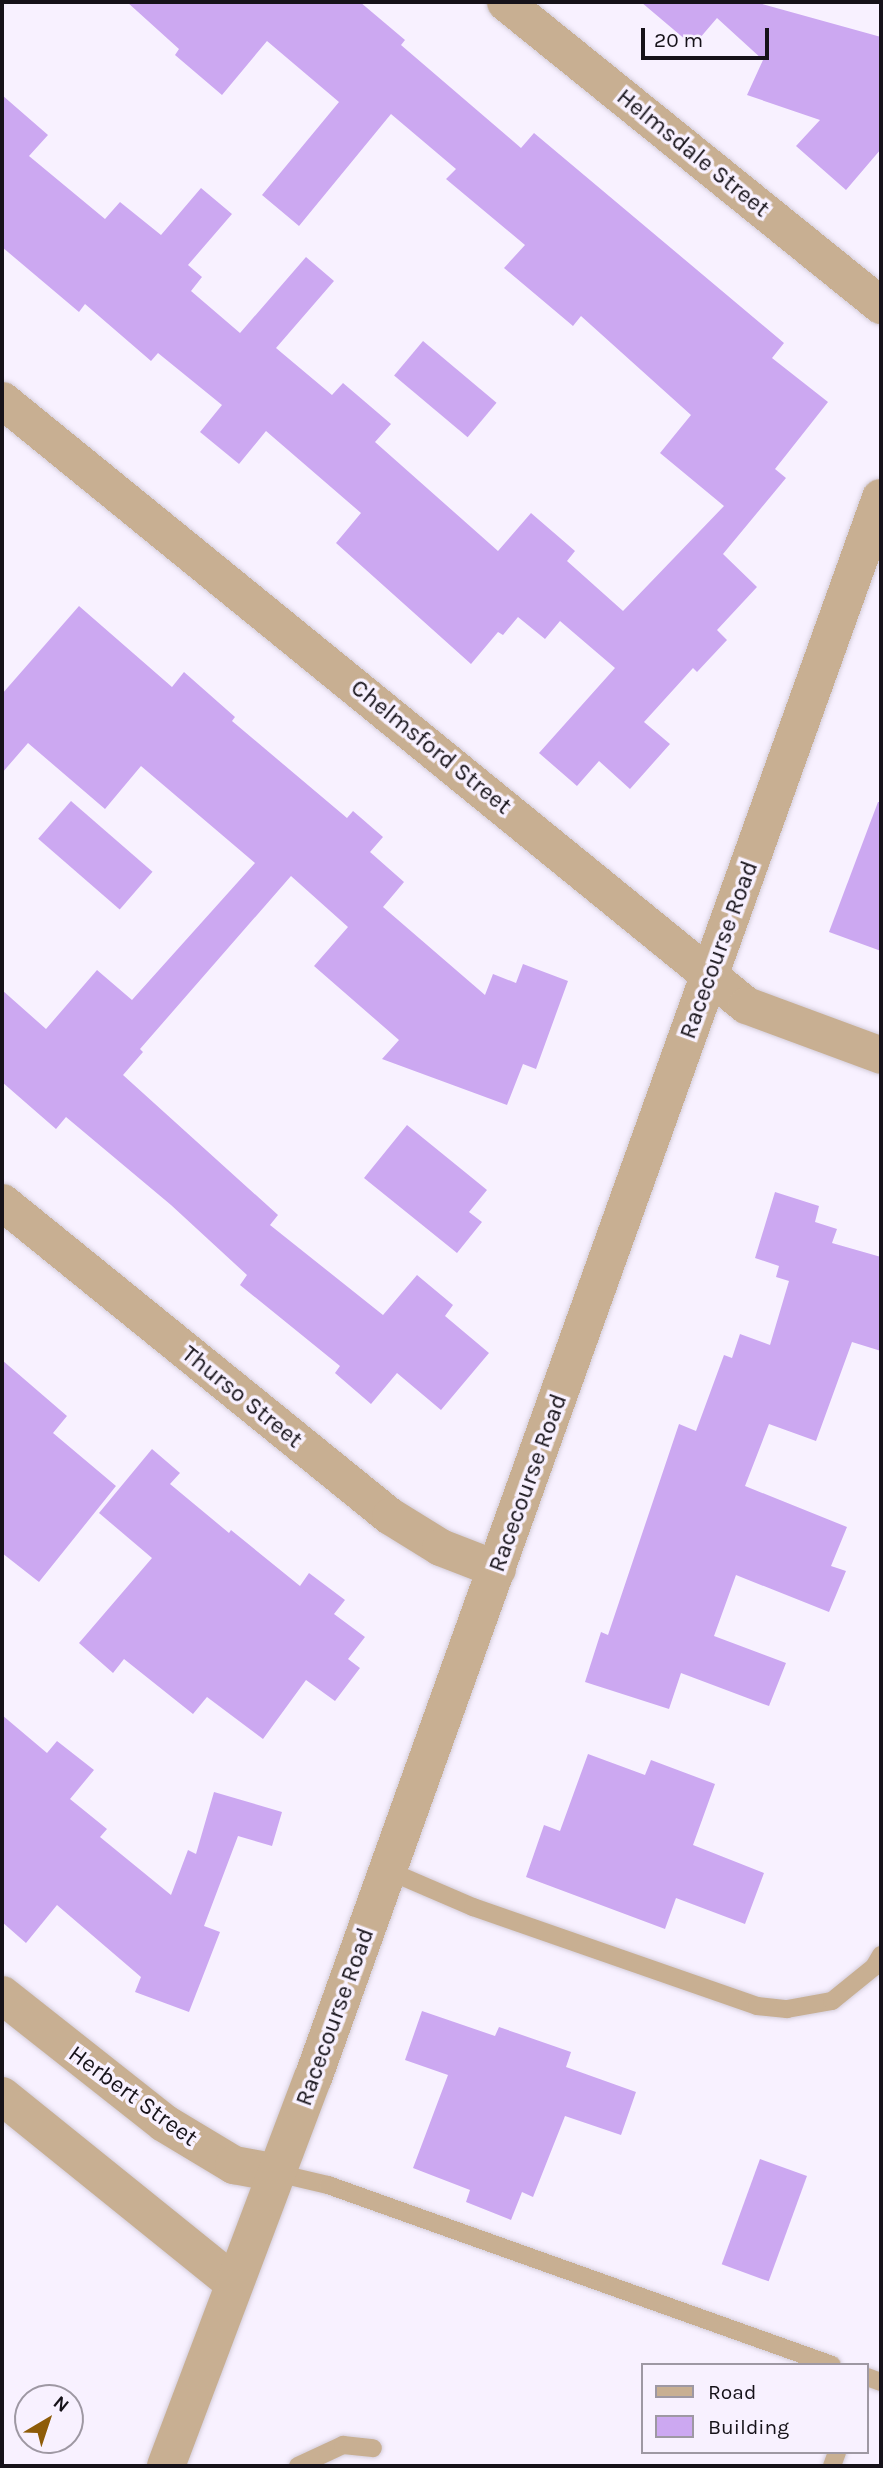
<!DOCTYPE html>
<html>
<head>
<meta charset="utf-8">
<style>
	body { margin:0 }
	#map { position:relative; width:883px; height:2468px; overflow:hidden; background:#f8f1ff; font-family:Karla,sans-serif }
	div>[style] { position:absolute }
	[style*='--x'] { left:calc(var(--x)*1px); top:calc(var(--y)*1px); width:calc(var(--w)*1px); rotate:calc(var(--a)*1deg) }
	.building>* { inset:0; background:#cca8f1; transform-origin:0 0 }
	.roads { filter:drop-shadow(0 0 2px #d4cdda) drop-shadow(0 0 2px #d4cdda) }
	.service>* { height:18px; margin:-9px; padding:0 9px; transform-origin:9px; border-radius:9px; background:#c8af92 }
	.minor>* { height:37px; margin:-18.5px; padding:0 18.5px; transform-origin:18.5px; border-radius:18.5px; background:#c8af92 }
	.tertiary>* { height:38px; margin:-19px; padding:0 19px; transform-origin:19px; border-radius:19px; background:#c8af92 }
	span { translate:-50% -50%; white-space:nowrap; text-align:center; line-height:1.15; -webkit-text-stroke:7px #f8f1ff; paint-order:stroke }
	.street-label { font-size:24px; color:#161219 }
	.frame { position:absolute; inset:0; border:4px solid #161219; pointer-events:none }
	.legend { position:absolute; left:641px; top:2363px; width:228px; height:91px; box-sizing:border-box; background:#f8f1ff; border:2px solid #9e98a3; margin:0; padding:9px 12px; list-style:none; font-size:21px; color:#161219 }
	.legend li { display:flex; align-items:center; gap:14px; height:35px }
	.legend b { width:35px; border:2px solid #9e98a3 }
	.north { position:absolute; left:14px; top:2384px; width:70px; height:70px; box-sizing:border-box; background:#f8f1ff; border:2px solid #9e98a3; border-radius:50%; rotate:39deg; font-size:19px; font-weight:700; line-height:28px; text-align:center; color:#161219 }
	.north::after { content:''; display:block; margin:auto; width:24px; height:32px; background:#8e5c09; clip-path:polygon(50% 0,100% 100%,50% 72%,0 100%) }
	.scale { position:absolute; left:641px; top:28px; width:128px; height:32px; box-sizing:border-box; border:4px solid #161219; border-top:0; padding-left:9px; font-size:21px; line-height:24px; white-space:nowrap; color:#161219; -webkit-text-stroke:5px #f8f1ff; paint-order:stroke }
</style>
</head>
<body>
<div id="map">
	<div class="building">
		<div style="clip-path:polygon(127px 2px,360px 2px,405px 40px,401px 45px,521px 148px,534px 133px,784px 343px,772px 358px,828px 402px,775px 469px,786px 478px,723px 554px,757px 587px,717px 630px,727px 640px,697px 672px,693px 668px,644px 722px,670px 744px,630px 789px,599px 761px,577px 786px,539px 753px,615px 668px,560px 621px,545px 639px,518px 617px,503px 635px,498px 632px,471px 664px,336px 543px,361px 513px,266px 431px,239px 464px,200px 432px,222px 405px,158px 353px,151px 361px,85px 304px,79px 312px,2px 247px,2px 95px,48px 135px,29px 156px,105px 219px,120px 202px,161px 235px,201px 188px,232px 214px,188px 265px,202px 277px,191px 291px,240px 333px,306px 257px,334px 281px,276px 348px,332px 395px,343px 383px,391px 424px,375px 442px,498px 551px,531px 513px,575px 551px,567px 561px,623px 611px,724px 506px,660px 453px,691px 415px,581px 316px,573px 326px,504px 268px,525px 245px,446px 179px,456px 169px,391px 114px,299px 226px,262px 195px,339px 102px,267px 41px,222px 95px,175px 55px,179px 49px)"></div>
		<div style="clip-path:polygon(641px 2px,755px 2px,881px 37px,881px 149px,846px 190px,796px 146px,820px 120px,747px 95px,763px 60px,717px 18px,693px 46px)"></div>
		<div style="left:423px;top:341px;width:96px;height:45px;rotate:40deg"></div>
		<div style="clip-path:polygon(79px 606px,172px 687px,184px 672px,235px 717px,232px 721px,347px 818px,353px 811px,383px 837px,370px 852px,404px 882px,383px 907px,485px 995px,493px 974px,516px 983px,523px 964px,568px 981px,536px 1069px,523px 1064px,507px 1105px,382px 1059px,399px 1040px,314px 966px,348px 927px,291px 876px,140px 1049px,143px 1052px,123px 1075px,278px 1215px,270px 1225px,383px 1315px,417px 1275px,453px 1305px,445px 1316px,489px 1353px,441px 1410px,397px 1373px,371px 1404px,335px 1373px,340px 1366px,240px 1285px,247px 1275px,171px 1205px,66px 1117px,56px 1129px,2px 1082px,2px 990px,46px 1029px,97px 970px,132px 1000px,255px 863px,141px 766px,105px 809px,28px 743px,2px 773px,2px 694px)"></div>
		<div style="left:71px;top:801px;width:108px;height:50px;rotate:41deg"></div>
		<div style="clip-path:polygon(878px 802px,881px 802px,881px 951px,829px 932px)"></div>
		<div style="clip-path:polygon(407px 1125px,487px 1190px,469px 1212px,482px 1222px,457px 1253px,364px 1178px)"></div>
		<div style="clip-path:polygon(775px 1192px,819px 1206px,815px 1222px,837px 1229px,832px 1243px,881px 1257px,881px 1351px,852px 1342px,816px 1441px,769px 1424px,745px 1486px,847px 1527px,831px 1566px,846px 1571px,829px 1612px,736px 1575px,714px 1636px,786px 1663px,769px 1706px,681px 1673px,669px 1709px,585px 1682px,601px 1632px,608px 1635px,679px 1424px,696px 1431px,724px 1355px,732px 1358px,740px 1334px,770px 1345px,789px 1281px,776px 1277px,779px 1266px,755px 1258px)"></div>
		<div style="clip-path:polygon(2px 1360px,67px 1416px,53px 1433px,116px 1486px,39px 1582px,2px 1553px)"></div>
		<div style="clip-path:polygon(152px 1449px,180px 1473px,170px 1484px,229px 1533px,231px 1530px,300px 1586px,309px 1573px,345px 1600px,334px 1614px,365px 1637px,348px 1659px,360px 1668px,335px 1701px,306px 1680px,263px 1739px,207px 1697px,193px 1714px,124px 1659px,113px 1673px,79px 1643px,152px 1558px,99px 1513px)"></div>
		<div style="clip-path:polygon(2px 1715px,47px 1753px,57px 1741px,94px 1770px,70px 1799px,107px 1829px,100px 1837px,171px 1895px,188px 1850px,196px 1854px,214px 1792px,282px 1812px,272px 1846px,238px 1836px,204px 1926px,220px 1932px,189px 2012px,135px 1992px,141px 1977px,57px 1905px,26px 1943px,2px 1922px)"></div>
		<div style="clip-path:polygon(588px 1754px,645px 1775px,651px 1760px,715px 1784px,693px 1845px,764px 1873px,745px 1924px,676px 1898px,665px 1929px,526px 1877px,544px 1825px,560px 1831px)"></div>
		<div style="clip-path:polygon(422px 2011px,495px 2036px,499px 2027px,571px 2052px,566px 2067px,636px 2092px,621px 2135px,565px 2116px,533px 2197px,522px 2192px,511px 2220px,466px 2202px,470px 2190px,413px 2168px,448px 2075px,405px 2060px)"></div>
		<div style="left:760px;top:2159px;width:50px;height:112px;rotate:20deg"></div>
	</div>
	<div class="roads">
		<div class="service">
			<div style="--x:387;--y:1870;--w:94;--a:23.3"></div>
			<div style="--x:473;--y:1907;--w:301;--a:19.2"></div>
			<div style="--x:757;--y:2006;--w:30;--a:6"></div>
			<div style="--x:787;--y:2009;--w:46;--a:-10.1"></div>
			<div style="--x:832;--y:2001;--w:54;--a:-39"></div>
			<div style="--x:874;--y:1967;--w:14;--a:-60"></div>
			<div style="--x:277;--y:2173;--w:52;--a:13.2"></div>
			<div style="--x:328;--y:2185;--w:535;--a:19.65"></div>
			<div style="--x:867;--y:2377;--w:15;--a:20"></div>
			<div style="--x:298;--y:2466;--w:50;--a:-25"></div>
			<div style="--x:343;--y:2445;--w:30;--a:6"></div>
			<div style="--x:832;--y:2466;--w:15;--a:-70"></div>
		</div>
		<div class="minor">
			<div style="--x:505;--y:2;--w:483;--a:38.9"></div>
			<div style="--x:2;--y:400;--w:959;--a:39.12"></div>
			<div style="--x:746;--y:1005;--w:144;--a:20.3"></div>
			<div style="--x:2;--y:1202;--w:499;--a:39"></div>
			<div style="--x:390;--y:1516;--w:59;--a:31.8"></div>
			<div style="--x:440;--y:1547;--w:61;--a:21.1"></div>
		</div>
		<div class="tertiary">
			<div style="--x:2;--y:1995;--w:206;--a:38.3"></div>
			<div style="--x:164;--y:2123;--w:82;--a:31"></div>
			<div style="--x:234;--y:2165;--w:44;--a:10.5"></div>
			<div style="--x:2;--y:2096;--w:298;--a:38.9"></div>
			<div style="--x:166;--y:2466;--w:415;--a:-69.3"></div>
			<div style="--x:313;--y:2078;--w:1679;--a:-70.23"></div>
		</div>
	</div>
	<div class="street-label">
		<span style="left:693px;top:153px;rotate:39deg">Helmsdale Street</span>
		<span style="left:431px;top:747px;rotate:39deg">Chelmsford Street</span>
		<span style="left:719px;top:950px;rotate:-70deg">Racecourse Road</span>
		<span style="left:242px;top:1397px;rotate:39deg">Thurso Street</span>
		<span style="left:528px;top:1483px;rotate:-70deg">Racecourse Road</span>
		<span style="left:335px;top:2017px;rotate:-70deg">Racecourse Road</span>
		<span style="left:133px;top:2096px;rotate:36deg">Herbert Street</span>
	</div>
	<div class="frame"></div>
	<ul class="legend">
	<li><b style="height:9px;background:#c8af92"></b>Road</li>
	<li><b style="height:19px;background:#cca8f1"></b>Building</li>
	</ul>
	<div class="north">N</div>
	<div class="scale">20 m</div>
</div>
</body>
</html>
